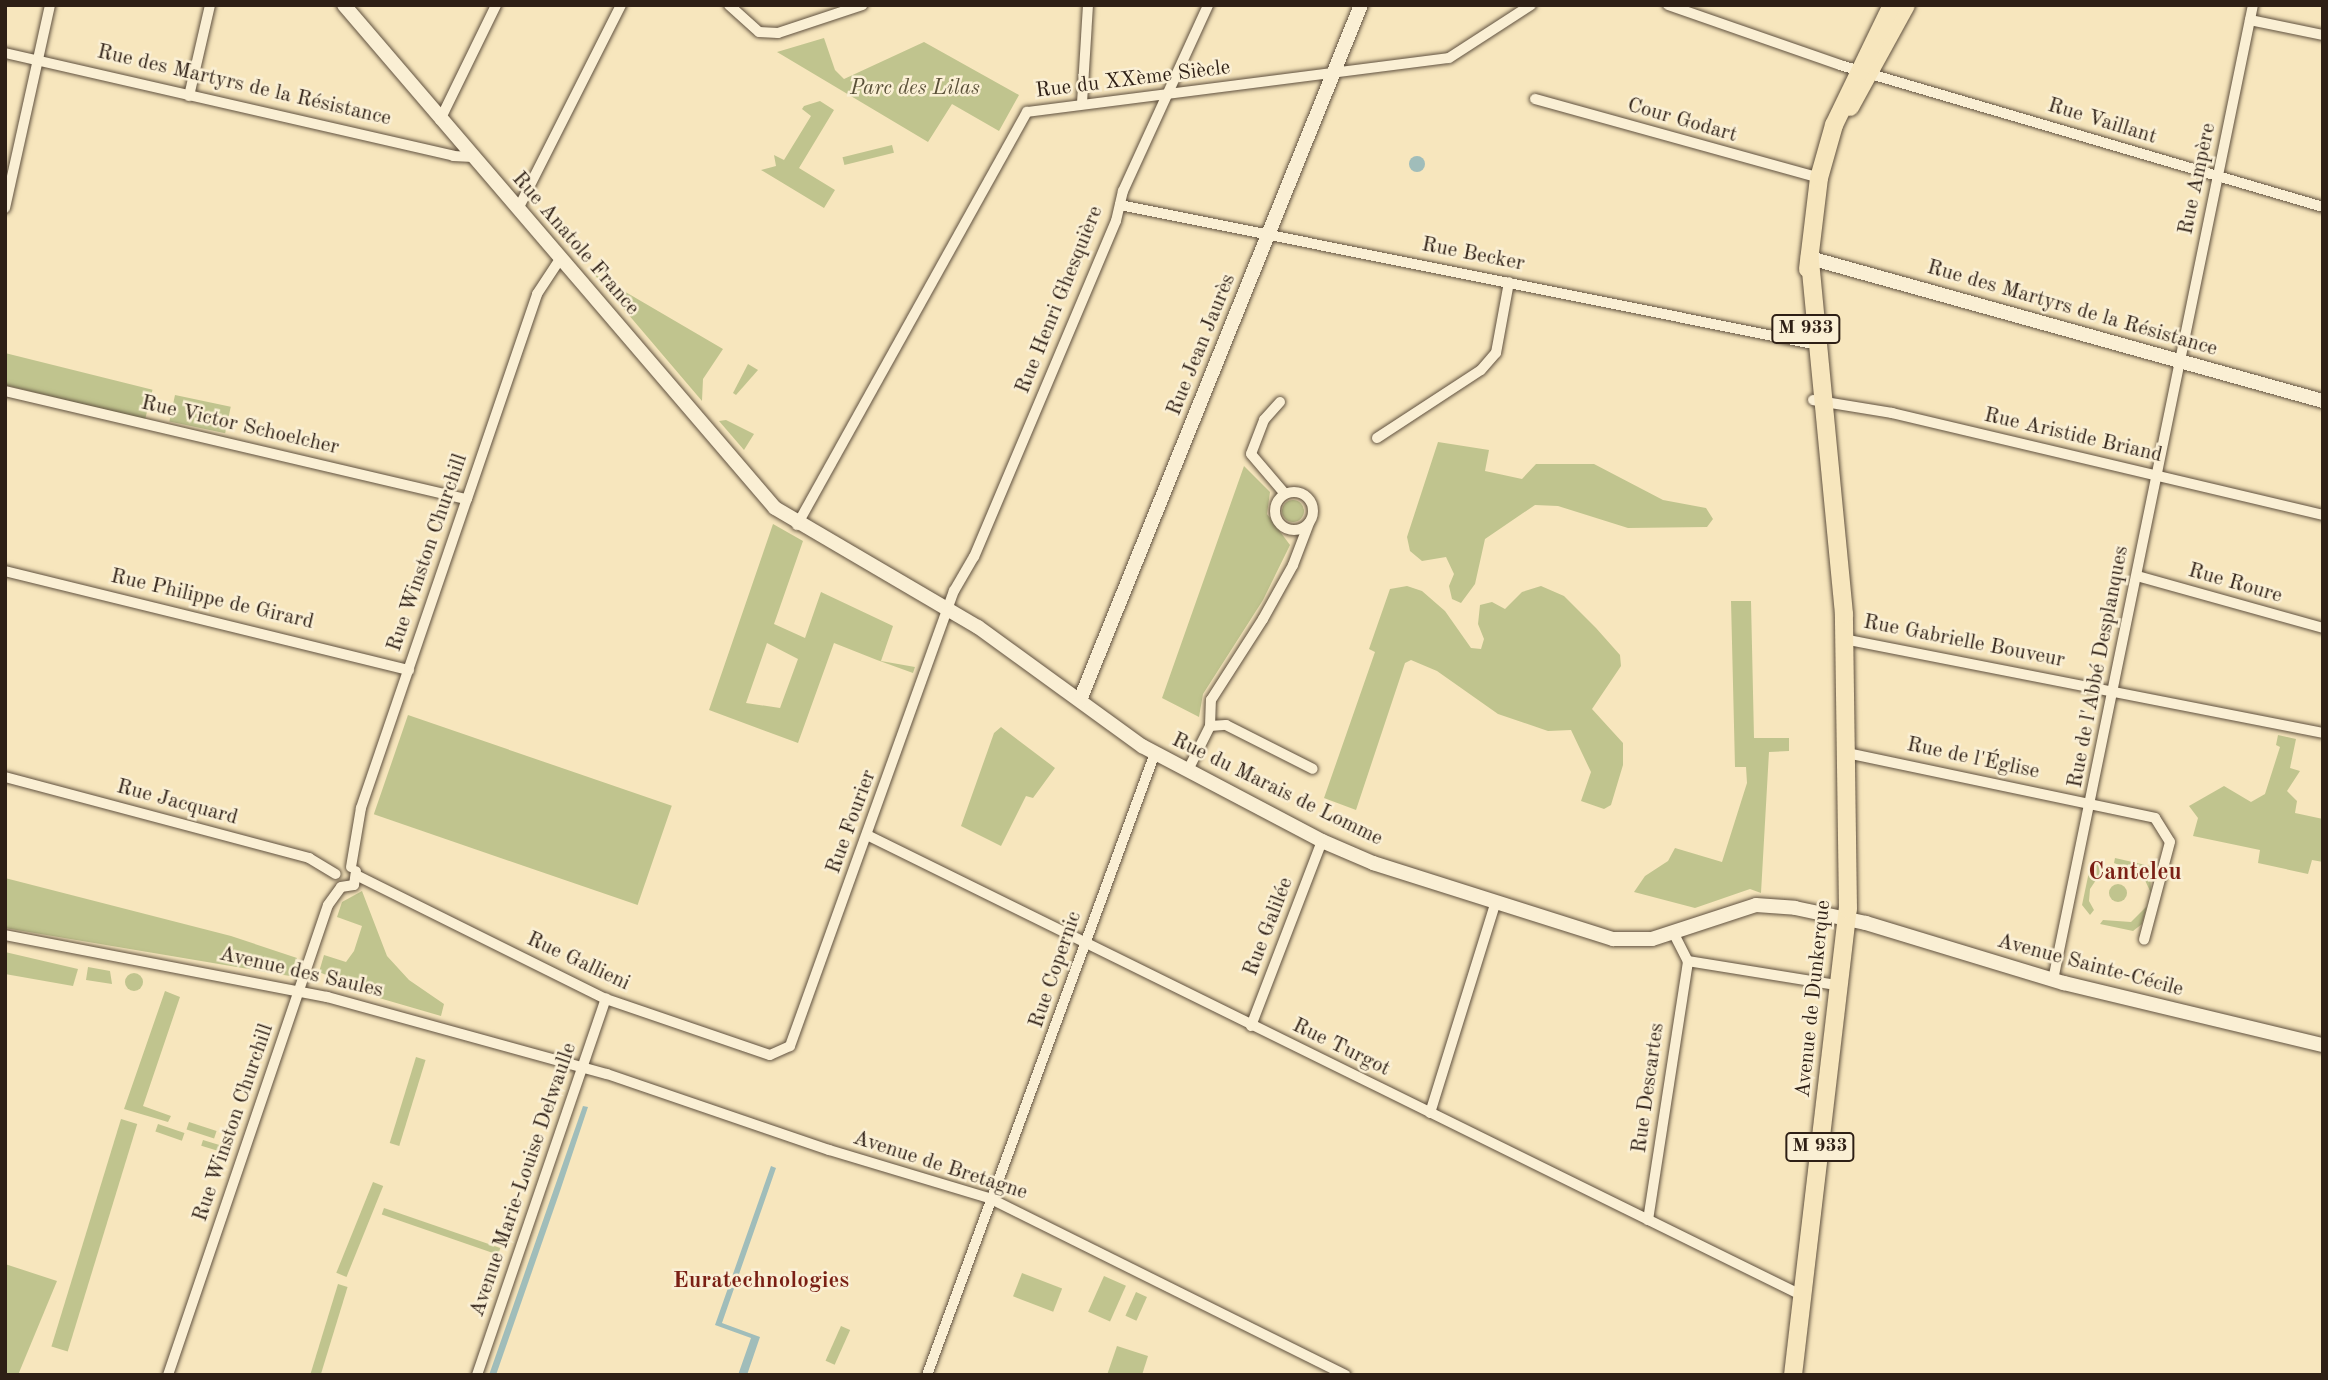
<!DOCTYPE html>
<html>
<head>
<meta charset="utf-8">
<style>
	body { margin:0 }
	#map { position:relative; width:2328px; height:1380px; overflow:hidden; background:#f7e6bd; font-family:"Old Standard TT",serif }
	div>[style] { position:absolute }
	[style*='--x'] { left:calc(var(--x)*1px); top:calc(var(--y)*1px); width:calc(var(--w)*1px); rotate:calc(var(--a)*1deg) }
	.green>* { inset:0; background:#c0c48e; transform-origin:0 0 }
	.round { border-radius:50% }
	.water>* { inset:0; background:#a0bdba }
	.roads { filter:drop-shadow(0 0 2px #60513f) drop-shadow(0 0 2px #60513f) }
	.minor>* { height:10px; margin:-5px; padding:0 5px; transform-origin:5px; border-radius:5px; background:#faefd4 }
	.minor>.ring { margin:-5px; padding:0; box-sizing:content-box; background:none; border:10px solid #faefd4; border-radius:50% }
	.tertiary>* { height:14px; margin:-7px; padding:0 7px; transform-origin:7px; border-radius:7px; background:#faefd4 }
	.primary>* { height:18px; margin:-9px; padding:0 9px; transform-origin:9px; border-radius:9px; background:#f7e6bd }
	span { translate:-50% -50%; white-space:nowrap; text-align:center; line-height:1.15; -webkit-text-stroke:5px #faefd4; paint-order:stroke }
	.shield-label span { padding:2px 5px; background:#faefd4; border:2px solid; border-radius:5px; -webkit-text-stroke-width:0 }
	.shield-label { font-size:19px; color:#2e1f15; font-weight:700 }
	.street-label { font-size:21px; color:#2e1f15 }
	.park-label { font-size:21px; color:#5a5139; font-style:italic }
	.neighbourhood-label { font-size:23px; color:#7a1f14; font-weight:700 }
	.quarter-label { font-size:24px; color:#7a1f14; font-weight:700 }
	.frame { position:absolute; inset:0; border:7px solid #2e1f15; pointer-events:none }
</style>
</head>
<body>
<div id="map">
	<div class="green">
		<div style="clip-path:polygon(824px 38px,835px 70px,844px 79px,924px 42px,1019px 95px,999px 131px,952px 104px,928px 142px,777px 52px)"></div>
		<div style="clip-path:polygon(820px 101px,834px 110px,799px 168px,835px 190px,824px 208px,761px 170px,776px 166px,774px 155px,784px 160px,811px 116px,802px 109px,804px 106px)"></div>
		<div style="left:892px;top:145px;width:8px;height:51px;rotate:76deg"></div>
		<div style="clip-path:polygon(593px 273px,723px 349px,703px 379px,702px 401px)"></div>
		<div style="left:5px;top:353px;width:152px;height:31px;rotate:14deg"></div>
		<div style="clip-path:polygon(748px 364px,758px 370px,736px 395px,733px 393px)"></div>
		<div style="left:175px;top:395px;width:57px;height:27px;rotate:12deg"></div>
		<div style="clip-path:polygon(726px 420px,754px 434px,744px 450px,719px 421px)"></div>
		<div style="clip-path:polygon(1438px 442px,1489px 450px,1485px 471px,1522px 479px,1536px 464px,1594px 464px,1663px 500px,1706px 508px,1713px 519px,1707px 527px,1628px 528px,1558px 506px,1535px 505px,1485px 539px,1475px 584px,1461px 603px,1452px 599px,1449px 586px,1454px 574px,1446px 557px,1422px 561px,1410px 551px,1407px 537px)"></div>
		<div style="clip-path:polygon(1244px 466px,1270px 492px,1267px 514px,1290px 545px,1263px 600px,1203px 694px,1199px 717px,1162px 698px)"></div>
		<div class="round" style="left:1282px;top:500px;width:22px;height:22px"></div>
		<div style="clip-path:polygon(evenodd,773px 524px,803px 541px,774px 624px,805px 638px,821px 592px,893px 626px,881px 661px,915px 667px,913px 673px,877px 660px,834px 643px,798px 743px,709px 710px,773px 524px,767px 643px,798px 659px,780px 708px,746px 703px,767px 643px)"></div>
		<div style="clip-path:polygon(1407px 586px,1422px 591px,1445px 611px,1471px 648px,1481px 649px,1484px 639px,1478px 624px,1480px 605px,1492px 602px,1505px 609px,1522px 592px,1541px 586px,1564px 596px,1596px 628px,1620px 655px,1621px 666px,1592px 709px,1623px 743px,1623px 765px,1611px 805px,1604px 809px,1581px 801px,1591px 772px,1571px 730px,1548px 731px,1498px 714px,1437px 671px,1411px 660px,1405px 663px,1356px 810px,1324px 798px,1375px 652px,1369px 649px,1390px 589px)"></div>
		<div style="clip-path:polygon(1731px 601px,1751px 601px,1754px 738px,1789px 738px,1789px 751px,1769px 752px,1761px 893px,1750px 889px,1695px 908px,1634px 892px,1645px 876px,1668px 861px,1675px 848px,1722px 862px,1747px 783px,1746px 767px,1735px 767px)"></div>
		<div style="left:408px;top:715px;width:279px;height:105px;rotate:19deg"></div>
		<div style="clip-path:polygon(1001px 727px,1055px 768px,1033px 798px,1026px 796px,1001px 846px,961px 826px,994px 733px)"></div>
		<div style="clip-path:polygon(2278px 735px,2296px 739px,2290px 768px,2300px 771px,2287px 791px,2297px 801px,2295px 813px,2323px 819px,2323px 862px,2312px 860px,2308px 874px,2258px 863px,2260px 850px,2193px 836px,2198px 818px,2189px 806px,2224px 786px,2251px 802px,2265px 794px,2280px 747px,2276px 745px)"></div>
		<div style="clip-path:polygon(2115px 858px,2150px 866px,2151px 893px,2142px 874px,2114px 863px)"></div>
		<div style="clip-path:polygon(2102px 862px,2104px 868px,2090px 889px,2089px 901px,2094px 910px,2090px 915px,2082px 905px,2090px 867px)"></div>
		<div style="clip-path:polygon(5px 878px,231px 936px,297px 958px,290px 976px,5px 928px)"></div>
		<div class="round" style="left:2109px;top:884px;width:18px;height:18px"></div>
		<div style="clip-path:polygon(362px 891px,387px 956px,409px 980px,444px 1004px,441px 1016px,331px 984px,331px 977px,319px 972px,324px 955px,346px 962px,354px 951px,362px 926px,337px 917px,342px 902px)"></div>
		<div style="clip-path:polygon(2147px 906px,2142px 924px,2133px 931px,2100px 924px,2103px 920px,2131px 922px)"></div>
		<div style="clip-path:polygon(5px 952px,78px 969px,73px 986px,5px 974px)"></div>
		<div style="clip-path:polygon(88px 967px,110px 971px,112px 984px,86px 980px)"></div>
		<div class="round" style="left:125px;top:973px;width:18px;height:18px"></div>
		<div style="clip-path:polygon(165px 991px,180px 997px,143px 1106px,171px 1116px,168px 1122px,124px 1109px)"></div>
		<div style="left:416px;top:1057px;width:10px;height:90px;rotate:17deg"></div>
		<div style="left:121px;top:1119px;width:17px;height:238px;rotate:17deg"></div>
		<div style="left:189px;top:1122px;width:29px;height:8px;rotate:18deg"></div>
		<div style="left:158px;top:1124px;width:28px;height:8px;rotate:19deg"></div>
		<div style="left:203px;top:1140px;width:30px;height:6px;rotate:17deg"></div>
		<div style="left:373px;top:1182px;width:11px;height:98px;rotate:22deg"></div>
		<div style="left:384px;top:1208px;width:123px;height:7px;rotate:19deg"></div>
		<div style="clip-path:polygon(5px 1264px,57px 1281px,18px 1375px,5px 1375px)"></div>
		<div style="left:1022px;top:1273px;width:43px;height:25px;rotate:21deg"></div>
		<div style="left:1104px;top:1276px;width:24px;height:39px;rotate:24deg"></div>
		<div style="left:338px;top:1284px;width:10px;height:96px;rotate:17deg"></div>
		<div style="left:1136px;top:1292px;width:12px;height:26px;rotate:24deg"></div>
		<div style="left:841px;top:1326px;width:10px;height:38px;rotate:24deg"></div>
		<div style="clip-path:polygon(1117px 1346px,1148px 1356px,1142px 1375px,1107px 1375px)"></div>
	</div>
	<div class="water">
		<div class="round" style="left:1409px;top:156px;width:16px;height:16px"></div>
		<div style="clip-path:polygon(583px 1106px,588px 1107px,560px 1191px,496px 1375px,489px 1375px)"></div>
		<div style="clip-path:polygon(771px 1166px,776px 1168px,722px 1323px,760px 1337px,747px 1375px,738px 1375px,751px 1338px,715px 1325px)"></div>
	</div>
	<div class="roads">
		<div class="minor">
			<div style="--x:729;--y:5;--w:40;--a:42"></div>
			<div style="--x:759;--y:32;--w:19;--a:3"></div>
			<div style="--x:778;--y:33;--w:89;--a:-18.4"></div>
			<div style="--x:1668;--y:5;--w:182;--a:19.2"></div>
			<div style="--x:1840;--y:65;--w:503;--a:16.38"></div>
			<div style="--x:2250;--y:20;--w:75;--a:11.6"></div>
			<div style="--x:5;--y:53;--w:460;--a:12.9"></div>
			<div style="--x:453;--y:156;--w:20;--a:3"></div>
			<div style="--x:189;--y:96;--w:93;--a:-77"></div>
			<div style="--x:1535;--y:99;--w:295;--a:15.5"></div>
			<div style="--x:1082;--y:103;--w:98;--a:-86.5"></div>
			<div style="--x:440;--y:120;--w:128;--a:-64"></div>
			<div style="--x:1120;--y:205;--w:712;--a:11.34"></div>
			<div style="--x:5;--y:208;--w:208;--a:-77.5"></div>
			<div style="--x:518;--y:209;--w:229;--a:-63.2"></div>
			<div style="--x:5;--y:391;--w:474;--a:13.2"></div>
			<div style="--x:1813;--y:400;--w:80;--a:9.3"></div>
			<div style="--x:1892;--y:413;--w:443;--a:13.3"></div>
			<div style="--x:1280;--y:402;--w:24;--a:132"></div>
			<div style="--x:1264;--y:420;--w:36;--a:111"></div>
			<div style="--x:1251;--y:454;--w:52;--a:49.6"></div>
			<div style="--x:1377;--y:438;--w:124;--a:-33.2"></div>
			<div style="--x:1481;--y:370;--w:23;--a:-49"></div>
			<div style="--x:1496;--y:353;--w:72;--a:-79.6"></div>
			<div class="ring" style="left:1275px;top:492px;width:28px;height:28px"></div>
			<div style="--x:797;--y:525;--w:473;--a:-60.9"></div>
			<div style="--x:1027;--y:112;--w:425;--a:-7.3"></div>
			<div style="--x:1449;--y:58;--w:98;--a:-32.9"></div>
			<div style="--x:5;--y:571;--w:416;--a:13.8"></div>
			<div style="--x:2137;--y:576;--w:193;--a:15.6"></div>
			<div style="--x:1844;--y:639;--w:488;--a:11.1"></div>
			<div style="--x:1210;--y:726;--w:16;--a:-4"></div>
			<div style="--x:1226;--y:725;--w:97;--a:26.8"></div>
			<div style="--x:1847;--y:753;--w:315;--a:11.9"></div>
			<div style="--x:2155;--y:818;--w:28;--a:58"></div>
			<div style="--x:2170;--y:842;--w:101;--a:104.9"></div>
			<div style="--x:1188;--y:770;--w:49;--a:-63.4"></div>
			<div style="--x:1210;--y:726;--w:26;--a:-88"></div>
			<div style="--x:1211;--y:700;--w:96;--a:-57.3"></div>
			<div style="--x:1263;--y:619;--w:62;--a:-60.9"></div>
			<div style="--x:1293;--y:565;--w:45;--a:-69.1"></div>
			<div style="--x:5;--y:777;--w:315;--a:14.9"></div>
			<div style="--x:309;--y:858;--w:31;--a:31"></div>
			<div style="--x:867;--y:835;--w:1039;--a:26.22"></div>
			<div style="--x:351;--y:867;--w:60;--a:-80.4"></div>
			<div style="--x:361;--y:808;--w:327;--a:-71.1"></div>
			<div style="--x:467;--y:499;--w:217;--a:-71.1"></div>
			<div style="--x:537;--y:294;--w:42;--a:-56.7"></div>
			<div style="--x:358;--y:876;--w:277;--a:26.4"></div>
			<div style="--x:606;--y:999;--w:173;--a:18.9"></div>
			<div style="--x:770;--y:1055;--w:22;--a:-24"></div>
			<div style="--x:790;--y:1046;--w:484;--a:-70.2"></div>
			<div style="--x:954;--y:591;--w:39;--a:-60"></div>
			<div style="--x:974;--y:557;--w:365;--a:-67.1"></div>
			<div style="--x:1116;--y:221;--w:31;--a:-77"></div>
			<div style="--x:1123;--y:191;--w:205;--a:-65.4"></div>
			<div style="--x:341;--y:887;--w:13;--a:-9"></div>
			<div style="--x:354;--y:885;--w:14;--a:-82"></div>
			<div style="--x:1673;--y:932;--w:33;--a:63"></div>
			<div style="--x:5;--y:935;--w:328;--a:10.9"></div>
			<div style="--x:327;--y:997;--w:290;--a:15.4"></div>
			<div style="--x:607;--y:1074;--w:235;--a:18.9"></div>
			<div style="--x:829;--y:1150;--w:167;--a:16.7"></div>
			<div style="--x:989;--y:1198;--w:398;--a:26.4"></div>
			<div style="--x:1688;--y:961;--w:156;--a:9.2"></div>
			<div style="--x:2053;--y:980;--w:995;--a:-78.41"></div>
			<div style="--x:1251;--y:1026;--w:198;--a:-69"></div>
			<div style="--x:1430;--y:1113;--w:219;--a:-72.7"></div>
			<div style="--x:1648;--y:1220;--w:262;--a:-81.2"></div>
			<div style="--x:168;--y:1375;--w:496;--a:-71.2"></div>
			<div style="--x:328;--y:905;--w:22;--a:-54"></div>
			<div style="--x:477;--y:1375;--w:398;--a:-71.1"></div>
			<div style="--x:927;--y:1375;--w:662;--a:-69.87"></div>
		</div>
		<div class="tertiary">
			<div style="--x:344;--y:5;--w:662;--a:49.41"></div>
			<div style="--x:775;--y:508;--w:235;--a:30.4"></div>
			<div style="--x:978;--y:627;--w:203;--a:36"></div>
			<div style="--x:1142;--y:746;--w:204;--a:27.8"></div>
			<div style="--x:1322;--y:841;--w:56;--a:23.3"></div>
			<div style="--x:1373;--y:863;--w:252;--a:17.6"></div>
			<div style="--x:1613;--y:939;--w:39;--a:0"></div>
			<div style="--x:1652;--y:939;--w:109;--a:-18.1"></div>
			<div style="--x:1756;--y:905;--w:39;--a:4"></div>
			<div style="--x:1795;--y:908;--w:73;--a:11.9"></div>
			<div style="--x:1866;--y:923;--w:207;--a:16.9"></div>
			<div style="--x:2064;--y:983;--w:266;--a:13.5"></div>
			<div style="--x:1810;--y:258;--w:533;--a:15.58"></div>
			<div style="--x:1080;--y:700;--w:750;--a:-67.99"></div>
		</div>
		<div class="primary">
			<div style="--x:1850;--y:107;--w:116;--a:-61.2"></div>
			<div style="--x:1808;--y:269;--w:92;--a:-83.1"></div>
			<div style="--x:1819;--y:178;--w:55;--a:-74.2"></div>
			<div style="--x:1834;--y:125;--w:133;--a:-64.2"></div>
			<div style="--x:1793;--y:1375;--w:469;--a:-83.3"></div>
			<div style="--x:1848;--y:909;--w:295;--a:-90.8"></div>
			<div style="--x:1844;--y:614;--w:358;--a:-95.5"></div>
		</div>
	</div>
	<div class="shield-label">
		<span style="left:1806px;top:329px">M 933</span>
		<span style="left:1820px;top:1147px">M 933</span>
	</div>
	<div class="street-label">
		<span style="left:1133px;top:80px;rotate:-7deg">Rue du XXème Siècle</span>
		<span style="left:244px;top:86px;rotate:13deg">Rue des Martyrs de la Résistance</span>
		<span style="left:1682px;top:121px;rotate:16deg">Cour Godart</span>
		<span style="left:2102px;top:122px;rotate:17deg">Rue Vaillant</span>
		<span style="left:2198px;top:179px;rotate:-78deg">Rue Ampère</span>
		<span style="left:575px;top:244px;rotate:49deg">Rue Anatole France</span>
		<span style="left:1473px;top:255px;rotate:11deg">Rue Becker</span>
		<span style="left:1060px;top:300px;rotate:-68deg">Rue Henri Ghesquière</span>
		<span style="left:2072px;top:309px;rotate:16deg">Rue des Martyrs de la Résistance</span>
		<span style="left:1202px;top:345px;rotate:-68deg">Rue Jean Jaurès</span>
		<span style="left:240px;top:426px;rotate:13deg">Rue Victor Schoelcher</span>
		<span style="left:2073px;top:436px;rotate:13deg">Rue Aristide Briand</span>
		<span style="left:428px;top:553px;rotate:-71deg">Rue Winston Churchill</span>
		<span style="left:2235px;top:584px;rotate:16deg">Rue Roure</span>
		<span style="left:212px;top:600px;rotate:13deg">Rue Philippe de Girard</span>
		<span style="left:1964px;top:642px;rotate:11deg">Rue Gabrielle Bouveur</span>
		<span style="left:2099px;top:667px;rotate:-79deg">Rue de l'Abbé Desplanques</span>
		<span style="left:1973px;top:759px;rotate:12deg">Rue de l'Église</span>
		<span style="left:1277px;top:790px;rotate:26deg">Rue du Marais de Lomme</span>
		<span style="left:177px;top:803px;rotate:15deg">Rue Jacquard</span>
		<span style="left:852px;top:822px;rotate:-70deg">Rue Fourier</span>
		<span style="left:1269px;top:927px;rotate:-69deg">Rue Galilée</span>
		<span style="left:578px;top:962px;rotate:25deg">Rue Gallieni</span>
		<span style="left:2090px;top:966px;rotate:15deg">Avenue Sainte-Cécile</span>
		<span style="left:1056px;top:970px;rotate:-71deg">Rue Copernic</span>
		<span style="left:301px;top:973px;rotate:13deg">Avenue des Saules</span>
		<span style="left:1814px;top:999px;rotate:-84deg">Avenue de Dunkerque</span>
		<span style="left:1341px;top:1048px;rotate:26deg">Rue Turgot</span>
		<span style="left:1649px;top:1088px;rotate:-82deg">Rue Descartes</span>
		<span style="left:234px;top:1123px;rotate:-71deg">Rue Winston Churchill</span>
		<span style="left:940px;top:1166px;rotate:18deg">Avenue de Bretagne</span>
		<span style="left:524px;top:1180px;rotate:-71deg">Avenue Marie-Louise Delwaulle</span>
	</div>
	<div class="park-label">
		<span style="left:915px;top:89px">Parc des Lilas</span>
	</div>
	<div class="neighbourhood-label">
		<span style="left:761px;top:1281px">Euratechnologies</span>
	</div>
	<div class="quarter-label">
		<span style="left:2135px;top:874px">Canteleu</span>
	</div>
	<div class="frame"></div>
</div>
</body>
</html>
